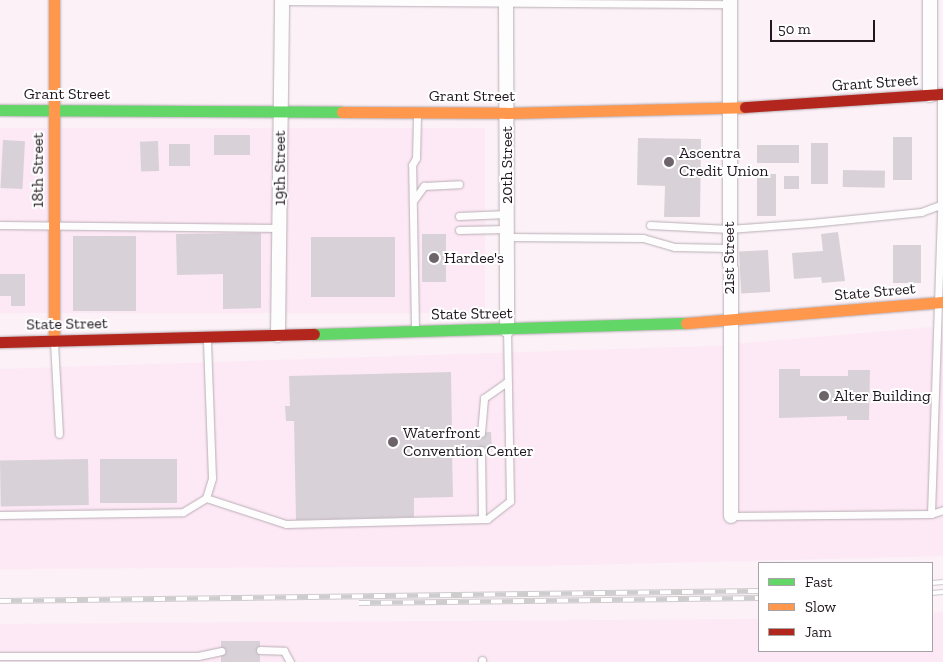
<!DOCTYPE html>
<html>
<head>
<meta charset="utf-8">
<style>
	body { margin:0 }
	#map { position:relative; width:943px; height:662px; overflow:hidden; background:#fbf1f7; font-family:"Zilla Slab",serif }
	div>[style] { position:absolute }
	[style*='--x'] { left:calc(var(--x)*1px); top:calc(var(--y)*1px); width:calc(var(--w)*1px); rotate:calc(var(--a)*1deg) }
	.built>* { inset:0; background:#fde8f5; transform-origin:0 0 }
	.building>* { inset:0; background:#d8d1d8; transform-origin:0 0 }
	.roads { filter:drop-shadow(0 0 1px #b8aeb4) drop-shadow(0 0 1px #b8aeb4) }
	.lane>* { height:7px; margin:-3.5px; padding:0 3.5px; transform-origin:3.5px; border-radius:3.5px; background:#fefdfe }
	.street>* { height:14px; margin:-7px; padding:0 7px; transform-origin:7px; border-radius:7px; background:#fefdfe }
	.fast>* { height:11px; margin:-5.5px; padding:0 5.5px; transform-origin:5.5px; border-radius:5.5px; background:#63d668 }
	.slow>* { height:11px; margin:-5.5px; padding:0 5.5px; transform-origin:5.5px; border-radius:5.5px; background:#ff974d }
	.jam>* { height:11px; margin:-5.5px; padding:0 5.5px; transform-origin:5.5px; border-radius:5.5px; background:#b3261e }
	.rail>* { height:5.5px; margin-top:-2.75px; transform-origin:0; background:repeating-linear-gradient(90deg,#fff 0 11px,#cfccce 0 22px); box-sizing:border-box; border-block:1px solid #cfccce }
	.dots>* { width:14px; height:14px; translate:-50% -50%; box-sizing:border-box; border:2px solid #fff; border-radius:50% }
	span { translate:-50% -50%; white-space:nowrap; text-align:center; line-height:1.15; -webkit-text-stroke:4px #fff; paint-order:stroke }
	.street-label { font-size:16px; color:#21171e }
	.poi-label { font-size:16px; color:#21171e }
	.left { translate:0 -50%; text-align:left }
	.legend { position:absolute; left:758px; top:562px; width:175px; height:90px; box-sizing:border-box; background:#fff; border:1px solid #a6a2a5; margin:0; padding:6px 9px; list-style:none; font-size:15px; color:#21171e }
	.legend li { display:flex; align-items:center; gap:10px; height:25px }
	.legend b { width:25px; border:1px solid #a6a2a5 }
	.scale { position:absolute; left:770px; top:20px; width:105px; height:22px; box-sizing:border-box; border:2px solid #21171e; border-top:0; padding-left:6px; font-size:15px; line-height:18px; white-space:nowrap; color:#21171e; -webkit-text-stroke:4px #fff; paint-order:stroke }
</style>
</head>
<body>
<div id="map">
	<div class="built">
		<div style="left:0;top:128px;width:485px;height:185px"></div>
		<div style="clip-path:polygon(943px 326px,943px 556px,536px 566px,0 569px,0 369px,712px 346px)"></div>
		<div style="clip-path:polygon(943px 612px,943px 662px,0 662px,0 624px,759px 619px,759px 651px,932px 651px,932px 613px)"></div>
	</div>
	<div class="building">
		<div style="left:214px;top:135px;width:36px;height:20px"></div>
		<div style="left:893px;top:137px;width:19px;height:43px"></div>
		<div style="clip-path:polygon(638px 138px,701px 139px,700px 217px,664px 217px,665px 186px,637px 185px)"></div>
		<div style="left:3px;top:140px;width:22px;height:48px;rotate:3deg"></div>
		<div style="left:158px;top:141px;width:30px;height:18px;rotate:88deg"></div>
		<div style="left:811px;top:143px;width:17px;height:41px"></div>
		<div style="left:169px;top:144px;width:21px;height:22px"></div>
		<div style="left:799px;top:145px;width:18px;height:42px;rotate:90deg"></div>
		<div style="left:843px;top:170px;width:42px;height:17px;rotate:1deg"></div>
		<div style="left:757px;top:174px;width:19px;height:42px"></div>
		<div style="left:784px;top:176px;width:15px;height:13px"></div>
		<div style="clip-path:polygon(838px 232px,845px 281px,822px 283px,821px 277px,794px 279px,792px 253px,823px 251px,821px 234px)"></div>
		<div style="clip-path:polygon(261px 233px,261px 308px,223px 309px,223px 274px,177px 275px,176px 234px)"></div>
		<div style="left:422px;top:234px;width:24px;height:48px"></div>
		<div style="left:73px;top:236px;width:63px;height:75px"></div>
		<div style="left:311px;top:237px;width:84px;height:60px"></div>
		<div style="left:893px;top:245px;width:28px;height:38px"></div>
		<div style="left:768px;top:250px;width:42px;height:29px;rotate:87deg"></div>
		<div style="clip-path:polygon(0 274px,25px 274px,25px 306px,11px 306px,11px 296px,0 296px)"></div>
		<div style="clip-path:polygon(779px 369px,800px 369px,800px 376px,848px 376px,848px 370px,870px 370px,869px 420px,847px 420px,847px 416px,779px 418px)"></div>
		<div style="clip-path:polygon(451px 372px,452px 433px,491px 432px,492px 450px,452px 451px,453px 497px,414px 498px,414px 517px,296px 520px,294px 421px,286px 421px,285px 406px,290px 406px,289px 376px)"></div>
		<div style="left:88px;top:459px;width:46px;height:88px;rotate:89deg"></div>
		<div style="left:177px;top:459px;width:44px;height:77px;rotate:90deg"></div>
		<div style="left:221px;top:641px;width:39px;height:21px"></div>
	</div>
	<div class="roads">
		<div class="lane">
			<div style="--x:282;--y:1;--w:448;--a:0.4"></div>
			<div style="--x:413;--y:201;--w:19;--a:-54"></div>
			<div style="--x:424;--y:186;--w:35;--a:-3"></div>
			<div style="--x:459;--y:216;--w:48;--a:-2.4"></div>
			<div style="--x:0;--y:225;--w:280;--a:0.6"></div>
			<div style="--x:650;--y:225;--w:79;--a:2.9"></div>
			<div style="--x:729;--y:229;--w:82;--a:-4.2"></div>
			<div style="--x:811;--y:223;--w:111;--a:-5.7"></div>
			<div style="--x:921;--y:212;--w:23;--a:-20"></div>
			<div style="--x:459;--y:230;--w:48;--a:-1.2"></div>
			<div style="--x:507;--y:237;--w:136;--a:0.4"></div>
			<div style="--x:643;--y:238;--w:33;--a:16"></div>
			<div style="--x:675;--y:247;--w:54;--a:1.1"></div>
			<div style="--x:415;--y:329;--w:164;--a:-91"></div>
			<div style="--x:412;--y:165;--w:8;--a:-60"></div>
			<div style="--x:416;--y:158;--w:42;--a:-88.6"></div>
			<div style="--x:54;--y:342;--w:92;--a:86.9"></div>
			<div style="--x:481;--y:433;--w:35;--a:-85"></div>
			<div style="--x:484;--y:398;--w:28;--a:-35"></div>
			<div style="--x:481;--y:450;--w:69;--a:89.2"></div>
			<div style="--x:206;--y:498;--w:84;--a:18"></div>
			<div style="--x:286;--y:524;--w:201;--a:-1.4"></div>
			<div style="--x:487;--y:519;--w:29;--a:-38"></div>
			<div style="--x:510;--y:501;--w:171;--a:-91"></div>
			<div style="--x:931;--y:514;--w:13;--a:-18"></div>
			<div style="--x:0;--y:515;--w:183;--a:-0.9"></div>
			<div style="--x:183;--y:512;--w:27;--a:-31"></div>
			<div style="--x:206;--y:498;--w:21;--a:-73"></div>
			<div style="--x:212;--y:478;--w:138;--a:-92.1"></div>
			<div style="--x:731;--y:516;--w:200;--a:-0.6"></div>
			<div style="--x:931;--y:514;--w:309;--a:-88.1"></div>
			<div style="--x:941;--y:205;--w:108;--a:-90"></div>
			<div style="--x:260;--y:650;--w:24;--a:2"></div>
			<div style="--x:284;--y:651;--w:13;--a:61"></div>
			<div style="--x:0;--y:656;--w:198;--a:0"></div>
			<div style="--x:198;--y:656;--w:24;--a:-12"></div>
			<div style="--x:482;--y:662;--w:2;--a:-90"></div>
		</div>
		<div class="street">
			<div style="--x:506;--y:0;--w:330;--a:89.8"></div>
			<div style="--x:730;--y:0;--w:516;--a:89.89"></div>
			<div style="--x:930;--y:95;--w:95;--a:-90"></div>
			<div style="--x:278;--y:335;--w:335;--a:-89.3"></div>
		</div>
		<div class="fast">
			<div style="--x:0;--y:110;--w:342;--a:0.3"></div>
			<div style="--x:314;--y:334;--w:372;--a:-1.7"></div>
		</div>
		<div class="slow">
			<div style="--x:54;--y:0;--w:341;--a:90"></div>
			<div style="--x:342;--y:112;--w:164;--a:0.3"></div>
			<div style="--x:506;--y:113;--w:239;--a:-1.4"></div>
			<div style="--x:686;--y:323;--w:258;--a:-4.7"></div>
		</div>
		<div class="jam">
			<div style="--x:745;--y:107;--w:198;--a:-3.8"></div>
			<div style="--x:0;--y:342;--w:314;--a:-1.5"></div>
		</div>
	</div>
	<div class="rail">
		<div style="--x:932;--y:583;--w:11;--a:-5"></div>
		<div style="--x:932;--y:593;--w:11;--a:-5"></div>
		<div style="--x:0;--y:601;--w:759;--a:-0.75"></div>
		<div style="--x:359;--y:603;--w:400;--a:-0.7"></div>
	</div>
	<div class="dots">
		<div style="left:669px;top:162px;background:#6d636a"></div>
		<div style="left:434px;top:258px;background:#6d636a"></div>
		<div style="left:824px;top:396px;background:#6d636a"></div>
		<div style="left:393px;top:442px;background:#6d636a"></div>
	</div>
	<div class="street-label">
		<span style="left:875px;top:83px;rotate:-4deg">Grant Street</span>
		<span style="left:67px;top:94px">Grant Street</span>
		<span style="left:472px;top:96px">Grant Street</span>
		<span style="left:507px;top:165px;rotate:-90deg">20th Street</span>
		<span style="left:280px;top:168px;rotate:-90deg">19th Street</span>
		<span style="left:38px;top:170px;rotate:-90deg">18th Street</span>
		<span style="left:729px;top:258px;rotate:-90deg">21st Street</span>
		<span style="left:875px;top:292px;rotate:-5deg">State Street</span>
		<span style="left:472px;top:314px;rotate:-1deg">State Street</span>
		<span style="left:67px;top:324px;rotate:-1deg">State Street</span>
	</div>
	<div class="poi-label">
		<span class="left" style="left:679px;top:162px">Ascentra<br>Credit Union</span>
		<span class="left" style="left:444px;top:258px">Hardee's</span>
		<span class="left" style="left:834px;top:396px">Alter Building</span>
		<span class="left" style="left:403px;top:442px">Waterfront<br>Convention Center</span>
	</div>
	<ul class="legend">
	<li><b style="height:6px;background:#63d668"></b>Fast</li>
	<li><b style="height:6px;background:#ff974d"></b>Slow</li>
	<li><b style="height:6px;background:#b3261e"></b>Jam</li>
	</ul>
	<div class="scale">50 m</div>
</div>
</body>
</html>
